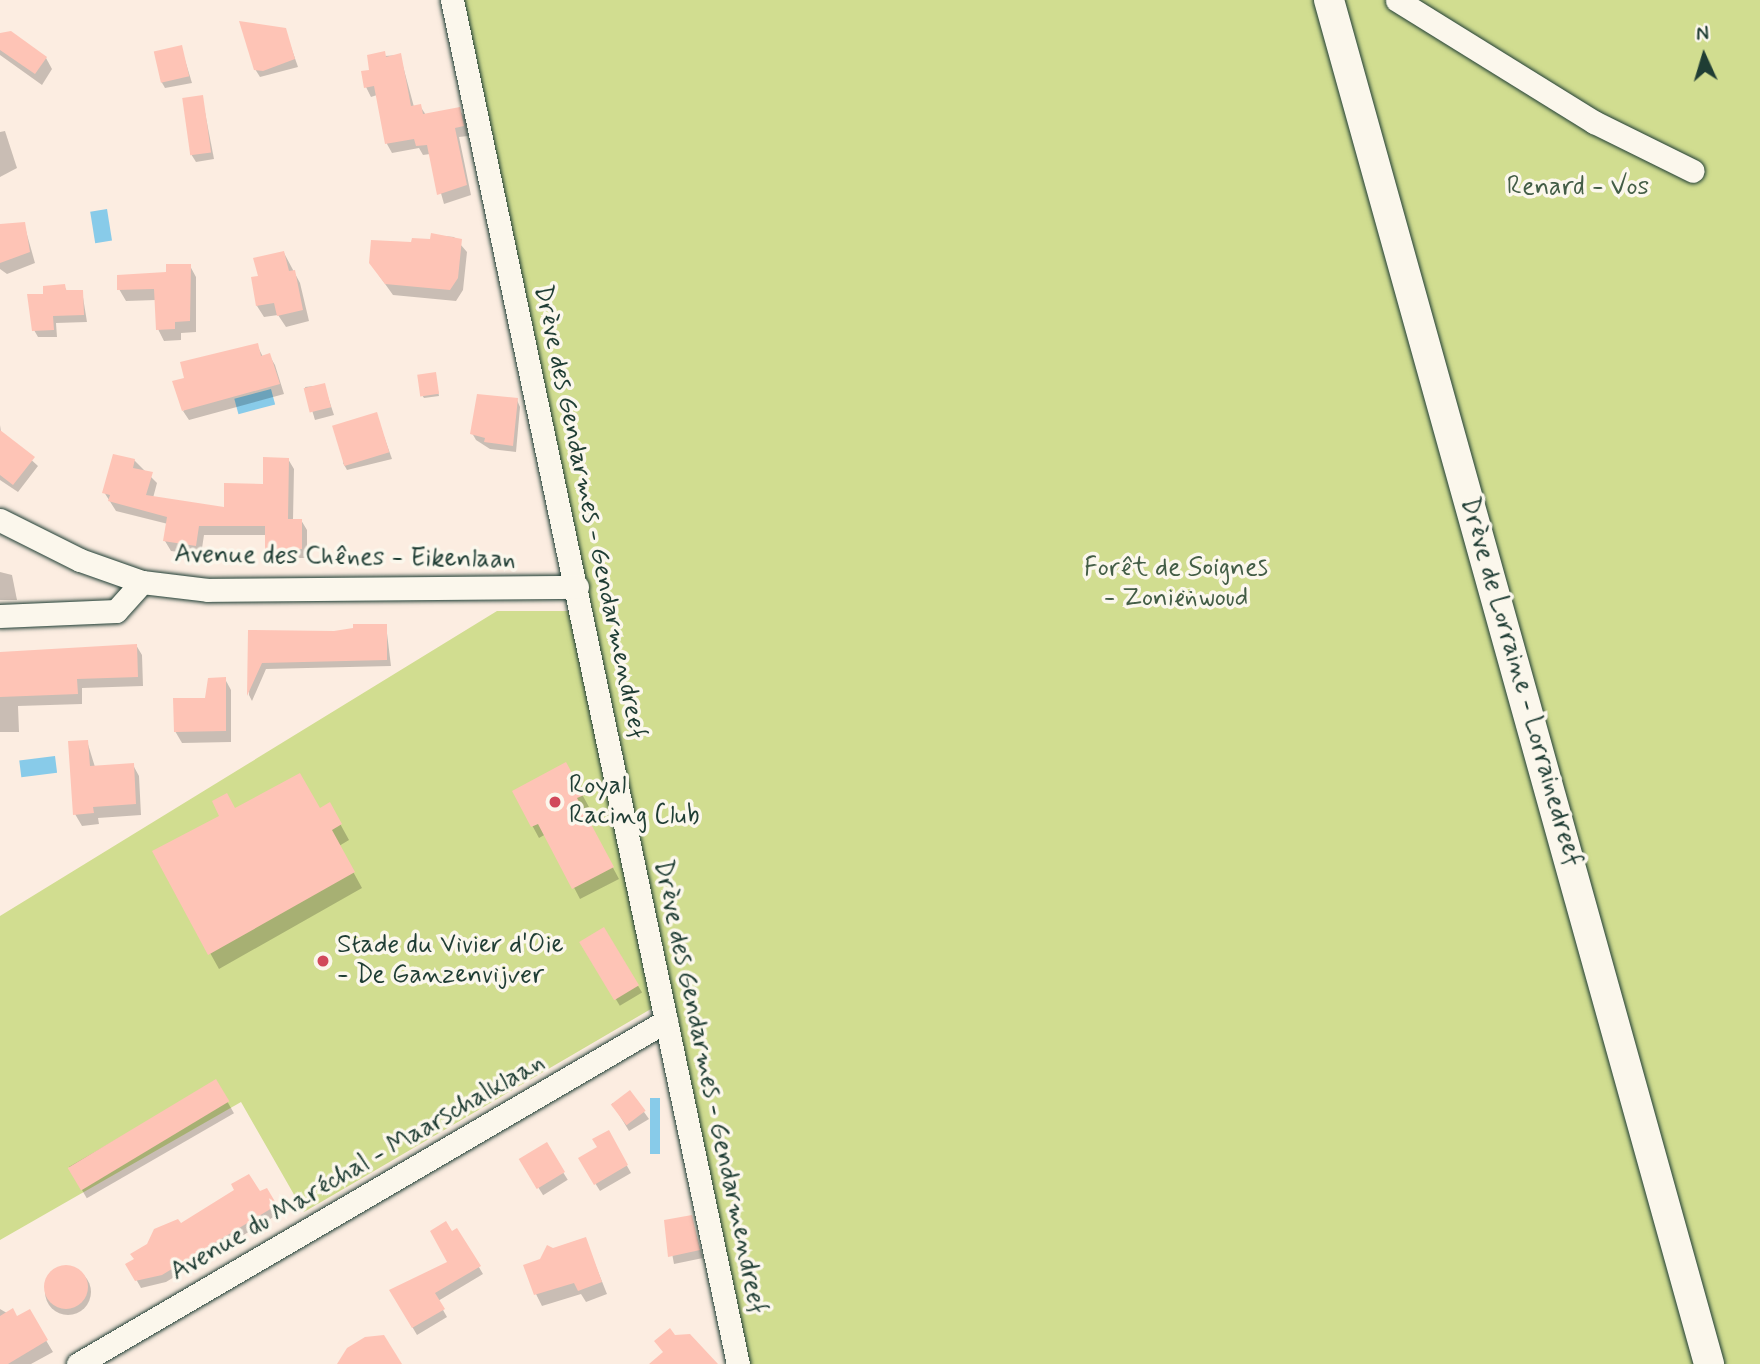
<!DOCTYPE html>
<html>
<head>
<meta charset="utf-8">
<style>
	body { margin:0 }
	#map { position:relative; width:1760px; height:1364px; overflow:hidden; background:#fcede1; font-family:Mynerve,sans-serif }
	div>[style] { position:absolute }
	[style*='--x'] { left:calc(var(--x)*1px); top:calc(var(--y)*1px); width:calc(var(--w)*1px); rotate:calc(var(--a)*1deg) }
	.green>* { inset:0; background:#d1dd90 }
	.water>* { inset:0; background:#88cbe9; transform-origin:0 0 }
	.shadow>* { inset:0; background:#0003; transform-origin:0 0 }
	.round { border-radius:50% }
	.building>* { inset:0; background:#fec4b6; transform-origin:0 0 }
	.roads { filter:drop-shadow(0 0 2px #1f3d34) drop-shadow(0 0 2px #1f3d34) }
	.minor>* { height:23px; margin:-11.5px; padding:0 11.5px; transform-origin:11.5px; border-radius:11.5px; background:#fbf7ec }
	.major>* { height:30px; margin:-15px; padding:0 15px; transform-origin:15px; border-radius:15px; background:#fbf7ec }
	.dots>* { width:19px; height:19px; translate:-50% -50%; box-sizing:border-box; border:4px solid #fbf7ec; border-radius:50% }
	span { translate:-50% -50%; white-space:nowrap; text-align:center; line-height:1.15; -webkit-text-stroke:7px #fbf7ec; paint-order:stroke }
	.park-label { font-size:26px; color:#435d46 }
	.street-label { font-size:26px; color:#1f3d34 }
	.poi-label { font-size:26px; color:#1f3d34 }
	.left { translate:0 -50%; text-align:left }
	.north { position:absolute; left:1669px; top:21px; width:70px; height:70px; -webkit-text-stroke:5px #fbf7ec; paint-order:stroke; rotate:356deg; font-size:19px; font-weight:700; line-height:28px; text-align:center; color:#1f3d34 }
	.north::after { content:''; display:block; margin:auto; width:24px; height:32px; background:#1f3d34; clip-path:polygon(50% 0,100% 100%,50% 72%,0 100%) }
</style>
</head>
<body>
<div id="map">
	<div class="green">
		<div style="clip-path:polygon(458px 0,1760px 0,1760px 1364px,743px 1364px)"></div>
		<div style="clip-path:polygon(497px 611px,574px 611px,656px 1006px,304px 1212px,241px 1102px,0 1240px,0 916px)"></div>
	</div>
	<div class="water">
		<div style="left:107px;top:209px;width:32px;height:17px;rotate:81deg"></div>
		<div style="left:271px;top:389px;width:16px;height:38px;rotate:75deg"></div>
		<div style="left:55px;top:756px;width:17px;height:36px;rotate:83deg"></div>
		<div style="left:650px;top:1098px;width:10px;height:56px"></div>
	</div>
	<div class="shadow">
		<div style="clip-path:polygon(285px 30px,298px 67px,260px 77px,255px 69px)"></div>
		<div style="clip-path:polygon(0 35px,46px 58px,52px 69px,42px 85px,0 55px)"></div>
		<div style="clip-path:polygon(181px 47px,192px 83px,165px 88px,161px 81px)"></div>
		<div style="clip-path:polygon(400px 55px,414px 107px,420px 106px,426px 115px,459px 109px,465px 118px,468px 136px,459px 137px,471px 195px,444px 204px,430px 154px,423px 155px,419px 148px,392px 153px,387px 144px,377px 95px,371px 97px,366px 87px,371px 71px,369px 57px)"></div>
		<div style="clip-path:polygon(202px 97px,214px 159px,196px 162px,191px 154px)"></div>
		<div style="clip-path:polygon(5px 131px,17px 168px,0 177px,0 132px)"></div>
		<div style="clip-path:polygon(24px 224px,35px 263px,7px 274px,0 269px,0 225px)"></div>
		<div style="clip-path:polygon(433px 235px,454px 237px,467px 252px,463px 290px,456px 301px,393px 295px,378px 274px,413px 244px,432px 241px)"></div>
		<div style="clip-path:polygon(284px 253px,300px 283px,309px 321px,286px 327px,278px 315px,264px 317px,257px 306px,260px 278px)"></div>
		<div style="clip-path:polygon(190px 266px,196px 277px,196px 332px,181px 333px,181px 340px,164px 341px,158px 329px,156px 300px,126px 301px,119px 289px)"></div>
		<div style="clip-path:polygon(64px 286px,67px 291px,82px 291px,87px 322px,56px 323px,57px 337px,38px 337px,34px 330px,45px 296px)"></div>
		<div style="clip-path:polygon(257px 345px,263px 357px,269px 355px,275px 365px,284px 394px,189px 420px,183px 411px)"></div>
		<div style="clip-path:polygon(435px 373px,439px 396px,424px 398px,422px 395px)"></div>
		<div style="clip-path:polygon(324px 385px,334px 415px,315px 420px,305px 387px)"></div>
		<div style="clip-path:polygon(517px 400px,520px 407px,516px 452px,490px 449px,476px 440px,472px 433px)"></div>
		<div style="clip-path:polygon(376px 414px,392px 459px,347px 470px,343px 463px)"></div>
		<div style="clip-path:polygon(0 425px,1px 432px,38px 466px,18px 492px,0 480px)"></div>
		<div style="clip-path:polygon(288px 459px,294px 469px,293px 520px,301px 520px,307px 530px,307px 558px,272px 558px,267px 535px,204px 535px,201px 555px,171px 551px,165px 541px,168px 524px,116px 511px,104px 492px,134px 460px,157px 483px,153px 498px,225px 509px,265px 485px)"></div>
		<div style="clip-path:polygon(0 572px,12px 575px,17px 600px,0 600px)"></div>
		<div style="clip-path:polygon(386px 625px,391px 666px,266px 669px,252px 701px,249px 695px,250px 631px,334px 633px)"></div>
		<div style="clip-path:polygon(136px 645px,142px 655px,143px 686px,82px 688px,82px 704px,18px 706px,19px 732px,0 732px,0 654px)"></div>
		<div style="clip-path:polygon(225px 679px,231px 690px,231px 742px,182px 743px,175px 731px)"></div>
		<div style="clip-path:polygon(87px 741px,95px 767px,133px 765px,139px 776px,141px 815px,98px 818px,99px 824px,82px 826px,75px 814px)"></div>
		<div style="clip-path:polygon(572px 776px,589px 807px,582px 810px,619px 879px,580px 899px,546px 834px,539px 838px,514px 792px)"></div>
		<div style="clip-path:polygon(319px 810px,338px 820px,349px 840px,339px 846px,362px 888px,219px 969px,154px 852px)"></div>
		<div style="left:604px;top:929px;width:74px;height:26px;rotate:59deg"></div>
		<div style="left:216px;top:1082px;width:36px;height:170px;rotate:60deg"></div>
		<div style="clip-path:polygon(612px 1103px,644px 1112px,649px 1119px,629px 1131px)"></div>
		<div style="clip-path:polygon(608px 1132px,631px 1173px,600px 1191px,580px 1159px,599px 1147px)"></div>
		<div style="left:546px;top:1145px;width:41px;height:29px;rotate:58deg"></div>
		<div style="clip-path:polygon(266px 1190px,280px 1213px,166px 1282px,141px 1288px,128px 1265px,180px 1226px)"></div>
		<div style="clip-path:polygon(691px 1217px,703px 1258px,674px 1264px,666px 1222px)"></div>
		<div style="clip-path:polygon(457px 1230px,483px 1274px,438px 1301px,447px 1317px,417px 1335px,391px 1291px,450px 1263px,451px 1234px)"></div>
		<div style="clip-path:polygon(585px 1239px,607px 1294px,586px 1302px,581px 1294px,542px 1306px,536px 1294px,541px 1260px,553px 1250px)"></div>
		<div class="round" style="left:45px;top:1269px;width:46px;height:46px"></div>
		<div style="clip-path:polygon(0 1309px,17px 1319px,29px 1312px,53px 1352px,31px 1364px,0 1364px)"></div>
	</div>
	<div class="building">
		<div style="clip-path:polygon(239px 21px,286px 28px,295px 59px,263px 71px,254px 70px)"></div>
		<div style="clip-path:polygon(11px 31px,47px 57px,35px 74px,0 50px,0 33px)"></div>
		<div style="left:182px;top:45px;width:32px;height:29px;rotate:77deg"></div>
		<div style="clip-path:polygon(385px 51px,386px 57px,401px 53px,411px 106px,421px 104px,423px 114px,460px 107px,464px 126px,455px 128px,467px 185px,437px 195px,427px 145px,416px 146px,414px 139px,385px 144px,374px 86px,364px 88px,361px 71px,369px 70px,367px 55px)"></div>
		<div style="left:203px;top:95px;width:58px;height:21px;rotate:82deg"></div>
		<div style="clip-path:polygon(25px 222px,30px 252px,0 263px,0 224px)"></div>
		<div style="clip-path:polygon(431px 233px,462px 239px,458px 278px,450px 290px,385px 284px,369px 263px,371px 240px,411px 242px,412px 238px,430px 239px)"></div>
		<div style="clip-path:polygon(284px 251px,289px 271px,295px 270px,303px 310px,277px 316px,274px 303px,256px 306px,251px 277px,258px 276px,253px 258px)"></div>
		<div style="clip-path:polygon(166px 264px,191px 264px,190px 321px,175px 322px,175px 329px,156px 330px,154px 289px,117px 290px,117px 275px,166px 272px)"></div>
		<div style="clip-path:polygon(65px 284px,66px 290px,83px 290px,84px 315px,53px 316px,54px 330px,32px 331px,27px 294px,43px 294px,43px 286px)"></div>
		<div style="clip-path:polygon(258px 343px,261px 356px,270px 353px,280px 384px,182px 411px,172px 381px,184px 378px,180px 362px)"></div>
		<div style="left:436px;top:372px;width:22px;height:19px;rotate:82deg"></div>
		<div style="left:325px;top:383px;width:25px;height:22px;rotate:76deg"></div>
		<div style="clip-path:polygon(477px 394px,518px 398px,513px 446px,484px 442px,485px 438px,470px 434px)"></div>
		<div style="left:377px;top:412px;width:42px;height:47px;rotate:73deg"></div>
		<div style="clip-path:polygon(0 430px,35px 457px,13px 485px,0 475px)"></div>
		<div style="clip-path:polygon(113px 454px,135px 459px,133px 468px,153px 472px,146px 495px,224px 507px,224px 483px,263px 484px,263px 457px,289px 458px,288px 519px,302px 519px,302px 549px,265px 549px,265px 526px,199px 526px,196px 546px,163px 541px,167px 517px,108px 501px,110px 495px,102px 493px)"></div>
		<div style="clip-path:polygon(353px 624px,387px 624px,387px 660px,262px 663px,247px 696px,248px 630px,334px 631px,353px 628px)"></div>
		<div style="clip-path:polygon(137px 644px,138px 677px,77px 679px,78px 694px,0 697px,0 652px)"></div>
		<div style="clip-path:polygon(226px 677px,226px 731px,174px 732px,173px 698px,205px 698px,208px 678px)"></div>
		<div style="clip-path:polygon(88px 740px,90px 766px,134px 763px,136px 804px,93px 807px,94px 813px,73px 815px,68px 741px)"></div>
		<div style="clip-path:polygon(566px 762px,584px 795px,577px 798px,614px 867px,572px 889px,538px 824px,531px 827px,512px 791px)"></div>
		<div style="clip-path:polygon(300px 773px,320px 808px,330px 802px,342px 824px,332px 830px,355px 872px,208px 955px,152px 851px,219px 816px,212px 801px,227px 793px,235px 808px)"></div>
		<div style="left:604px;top:927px;width:68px;height:29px;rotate:59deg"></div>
		<div style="left:216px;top:1079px;width:26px;height:173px;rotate:59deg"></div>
		<div style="left:630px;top:1090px;width:26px;height:24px;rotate:53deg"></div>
		<div style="clip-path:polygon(609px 1130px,628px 1165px,594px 1185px,578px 1158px,597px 1147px,592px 1139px)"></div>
		<div style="left:547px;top:1142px;width:35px;height:33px;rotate:59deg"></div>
		<div style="clip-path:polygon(249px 1174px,260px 1191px,267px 1188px,277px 1205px,162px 1275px,135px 1281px,125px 1264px,134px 1259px,130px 1254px,147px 1244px,154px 1229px,178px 1219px,181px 1223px,234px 1190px,231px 1184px)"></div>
		<div style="clip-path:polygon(692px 1215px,700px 1250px,668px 1257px,664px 1220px)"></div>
		<div style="clip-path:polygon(446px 1221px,452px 1231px,457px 1228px,481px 1266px,435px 1293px,445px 1309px,412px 1328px,389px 1290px,447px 1262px,430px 1231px)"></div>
		<div style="clip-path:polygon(586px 1237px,602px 1282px,578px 1291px,574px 1283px,534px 1295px,523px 1265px,540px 1259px,547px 1245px,553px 1248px)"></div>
		<div class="round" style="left:44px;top:1265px;width:44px;height:44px"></div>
		<div style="clip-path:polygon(13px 1308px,17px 1316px,30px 1309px,48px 1340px,8px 1364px,0 1364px,0 1316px)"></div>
		<div style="clip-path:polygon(670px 1328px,675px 1335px,690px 1334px,718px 1364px,649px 1364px,663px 1352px,654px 1341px)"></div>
		<div style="clip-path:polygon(384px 1335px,402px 1364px,337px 1364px,347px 1348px,365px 1337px)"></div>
	</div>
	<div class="roads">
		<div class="minor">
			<div style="--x:452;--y:0;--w:1394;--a:78.16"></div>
			<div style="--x:1397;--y:0;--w:232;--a:31.8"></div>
			<div style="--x:1594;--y:122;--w:110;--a:26.3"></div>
			<div style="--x:0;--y:520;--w:89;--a:26.6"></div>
			<div style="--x:80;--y:560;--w:66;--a:19.5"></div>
			<div style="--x:142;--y:582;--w:66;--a:6.9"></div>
			<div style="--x:208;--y:590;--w:369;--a:-0.5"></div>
			<div style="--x:0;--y:616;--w:116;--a:-2.5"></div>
			<div style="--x:116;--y:611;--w:39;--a:-48"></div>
			<div style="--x:78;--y:1364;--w:681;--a:-30.26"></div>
		</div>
		<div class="major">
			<div style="--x:1329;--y:0;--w:1416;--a:74.43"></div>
		</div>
	</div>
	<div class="dots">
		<div style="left:555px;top:802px;background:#d1495b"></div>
		<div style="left:323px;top:961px;background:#d1495b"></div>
	</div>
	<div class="park-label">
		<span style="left:1578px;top:188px">Renard - Vos</span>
		<span style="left:1176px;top:584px">Forêt de Soignes<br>- Zoniënwoud</span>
	</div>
	<div class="street-label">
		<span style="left:589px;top:512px;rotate:78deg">Drève des Gendarmes - Gendarmendreef</span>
		<span style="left:345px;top:558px;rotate:1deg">Avenue des Chênes - Eikenlaan</span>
		<span style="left:1520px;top:682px;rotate:74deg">Drève de Lorraine - Lorrainedreef</span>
		<span style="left:709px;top:1087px;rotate:78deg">Drève des Gendarmes - Gendarmendreef</span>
		<span style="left:358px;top:1168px;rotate:-30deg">Avenue du Maréchal - Maarschalklaan</span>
	</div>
	<div class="poi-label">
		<span class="left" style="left:569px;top:802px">Royal<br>Racing Club</span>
		<span class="left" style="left:337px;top:961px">Stade du Vivier d'Oie<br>- De Ganzenvijver</span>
	</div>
	<div class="north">N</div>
</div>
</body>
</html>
